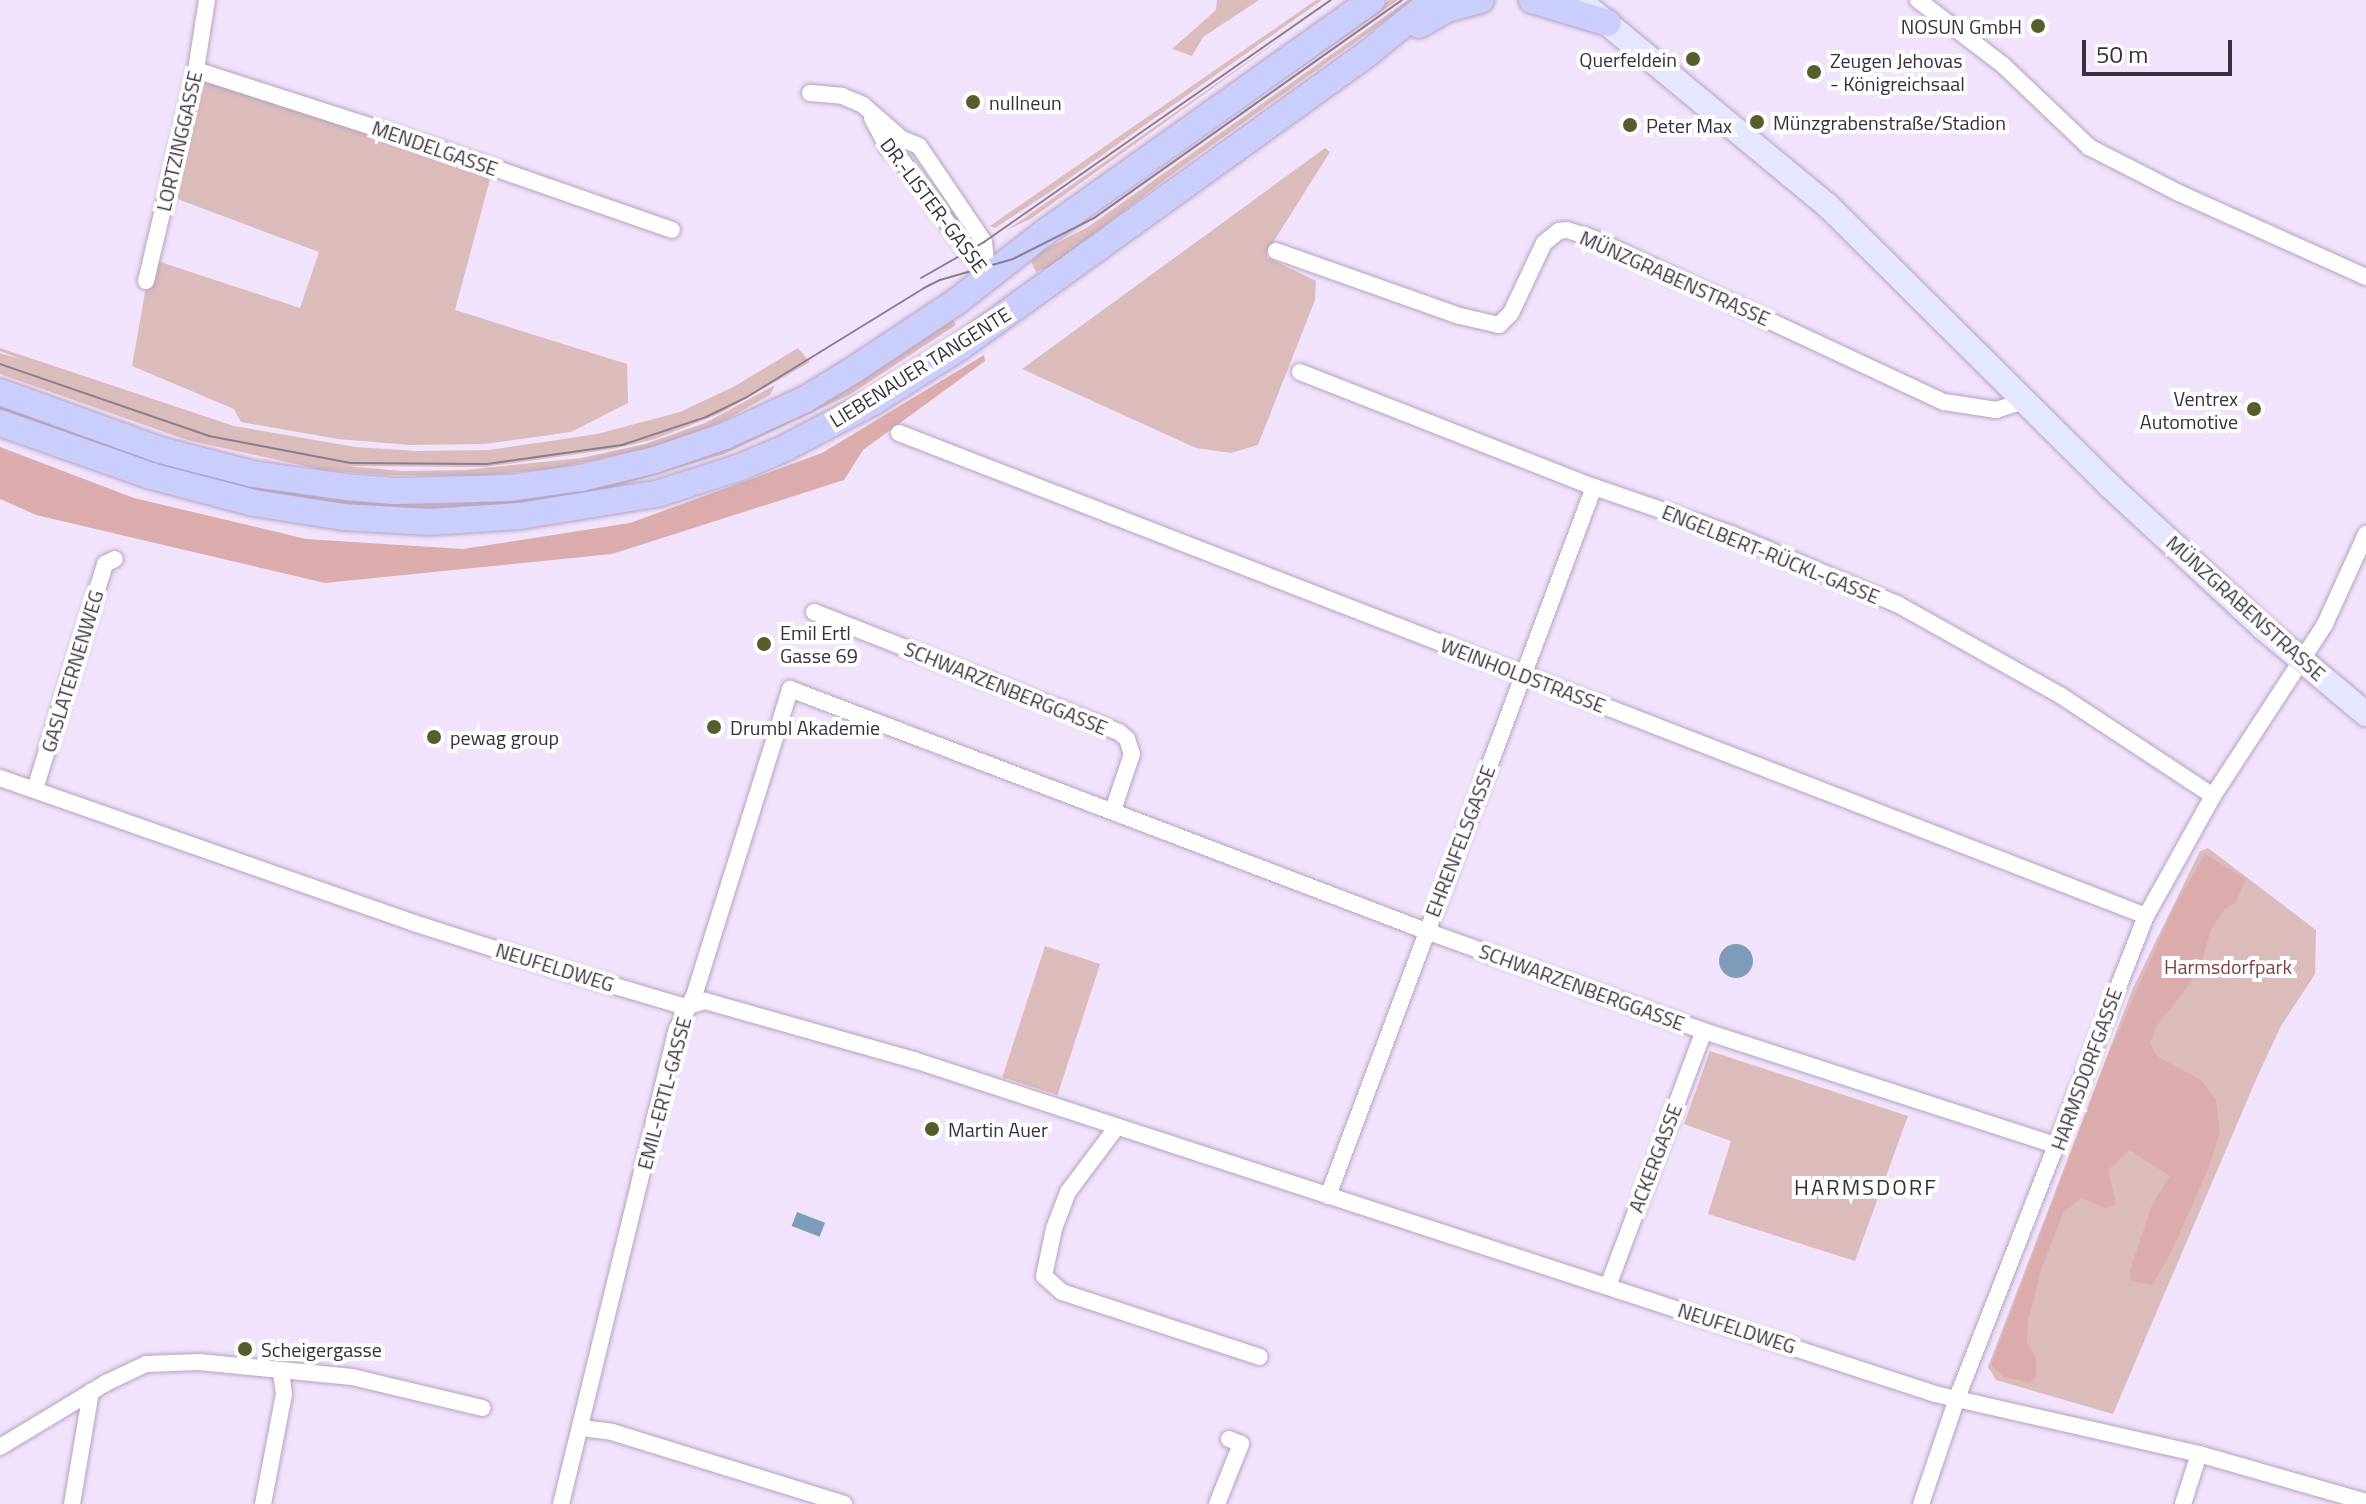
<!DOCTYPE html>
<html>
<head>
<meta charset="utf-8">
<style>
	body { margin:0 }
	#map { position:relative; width:2366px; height:1504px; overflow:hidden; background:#f2e3fc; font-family:"Titillium Web",sans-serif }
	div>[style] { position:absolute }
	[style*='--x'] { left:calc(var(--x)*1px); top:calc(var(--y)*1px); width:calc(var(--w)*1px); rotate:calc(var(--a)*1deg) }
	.green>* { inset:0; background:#dcbbbb; transform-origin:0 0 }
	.forest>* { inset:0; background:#dcacad }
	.water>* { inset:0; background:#7d9cb9; transform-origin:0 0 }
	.round { border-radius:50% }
	.roads { filter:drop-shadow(0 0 2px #b5a3c0) drop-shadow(0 0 2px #b5a3c0) }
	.minor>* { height:16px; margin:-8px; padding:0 8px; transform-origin:8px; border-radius:8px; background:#fff }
	.secondary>* { height:24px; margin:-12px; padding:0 12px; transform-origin:12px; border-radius:12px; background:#e5e7fe }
	.primary>* { height:26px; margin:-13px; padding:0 13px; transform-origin:13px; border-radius:13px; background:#cacefd }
	.tram>* { height:2px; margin:-1px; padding:0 1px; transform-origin:1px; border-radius:1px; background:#887e90 }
	.dots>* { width:22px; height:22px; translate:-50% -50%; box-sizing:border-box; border:4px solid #fff; border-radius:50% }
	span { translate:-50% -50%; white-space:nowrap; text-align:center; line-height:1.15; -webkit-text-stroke:8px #fff; paint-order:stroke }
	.poi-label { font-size:20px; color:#37303c }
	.right { translate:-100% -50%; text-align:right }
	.left { translate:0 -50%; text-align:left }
	.street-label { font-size:20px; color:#37303c }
	.park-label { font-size:20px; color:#804144 }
	.neighbourhood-label { font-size:22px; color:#37303c; letter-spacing:2px }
	.scale { position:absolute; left:2082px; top:40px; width:150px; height:36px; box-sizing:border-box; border:4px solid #37303c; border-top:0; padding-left:10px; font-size:24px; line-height:28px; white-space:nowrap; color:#37303c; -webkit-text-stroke:6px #fff; paint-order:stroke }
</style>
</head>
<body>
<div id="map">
	<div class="green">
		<div style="clip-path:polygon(1217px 0,1259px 0,1203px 37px,1192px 56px,1172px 49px,1216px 10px)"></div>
		<div style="clip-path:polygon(1316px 0,1322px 0,1050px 192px,995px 228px,990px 226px)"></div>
		<div style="clip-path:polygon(1389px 0,1398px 0,1080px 221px)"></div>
		<div style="clip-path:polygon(1408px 0,1414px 0,1179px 169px,1056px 263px,1036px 272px,1031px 261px,1039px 252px,1088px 227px)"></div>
		<div style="clip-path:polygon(1293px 30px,1032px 218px,1007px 230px)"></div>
		<div style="clip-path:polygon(196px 70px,493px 168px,455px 310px,627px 364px,628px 403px,571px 432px,484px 444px,410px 445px,338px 439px,241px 422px,234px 409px,132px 366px,151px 259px,300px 308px,319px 252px,167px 195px)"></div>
		<div style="clip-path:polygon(1325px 148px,1330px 152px,1267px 252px,1267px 257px,1316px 281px,1315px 300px,1258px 445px,1231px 453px,1196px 448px,1022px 369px)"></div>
		<div style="clip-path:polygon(951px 317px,956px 325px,849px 395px,724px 454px,590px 494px,470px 509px,387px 508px,317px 502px,268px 494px,152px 464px,0 410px,0 404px,267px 488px,317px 497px,385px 504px,468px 503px,534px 497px,586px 489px)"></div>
		<div style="clip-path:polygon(0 348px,234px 426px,355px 447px,416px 451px,489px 450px,597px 434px,680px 412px,735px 386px,798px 348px,810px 362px,719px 414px,655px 439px,613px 449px,486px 467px,347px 466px,403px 471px,465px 470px,581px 458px,645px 444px,705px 423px,775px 385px,770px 395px,720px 423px,650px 448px,551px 469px,477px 476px,385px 475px,323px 470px,187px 440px,0 374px,0 353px,23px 360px,0 351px)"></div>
		<div style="clip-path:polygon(2208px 848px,2316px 930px,2315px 974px,2281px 1026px,2258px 1075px,2113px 1414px,1996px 1380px,1988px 1367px,2133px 988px,2200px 851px)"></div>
		<div style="left:1045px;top:946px;width:58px;height:138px;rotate:18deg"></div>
		<div style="clip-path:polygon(1710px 1051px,1908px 1116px,1855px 1261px,1708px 1214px,1731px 1141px,1684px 1124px)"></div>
	</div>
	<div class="forest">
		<div style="clip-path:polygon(984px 355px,985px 361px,863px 450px,844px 480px,612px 554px,325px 583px,36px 515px,0 499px,0 447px,134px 498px,306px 539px,463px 549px,630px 523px,822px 453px)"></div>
		<div style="clip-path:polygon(2205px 854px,2246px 879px,2235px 903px,2225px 909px,2211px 929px,2202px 961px,2190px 984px,2156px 1027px,2150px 1043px,2158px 1057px,2201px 1080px,2216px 1100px,2220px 1132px,2208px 1169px,2171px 1253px,2152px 1285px,2131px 1281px,2130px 1270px,2152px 1205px,2170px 1176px,2129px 1150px,2108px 1170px,2116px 1204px,2106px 1208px,2081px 1198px,2063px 1213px,2042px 1267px,2028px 1321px,2027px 1343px,2036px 1357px,2036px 1377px,2029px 1383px,2003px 1377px,1991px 1365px,2108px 1055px,2173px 909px)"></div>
	</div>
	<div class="water">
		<div class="round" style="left:1719px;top:944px;width:34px;height:34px"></div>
		<div style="left:797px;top:1212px;width:30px;height:15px;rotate:21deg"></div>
	</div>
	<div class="roads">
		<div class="minor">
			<div style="--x:1918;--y:0;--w:107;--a:37.4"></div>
			<div style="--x:2003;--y:65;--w:119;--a:43.6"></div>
			<div style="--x:2089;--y:147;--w:101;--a:27.1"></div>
			<div style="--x:2179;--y:193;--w:205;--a:24.2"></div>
			<div style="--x:196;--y:70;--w:247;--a:17.9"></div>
			<div style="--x:431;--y:146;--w:255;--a:19.2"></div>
			<div style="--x:810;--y:93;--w:32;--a:5"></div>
			<div style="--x:842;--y:96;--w:23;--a:23"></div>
			<div style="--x:863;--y:105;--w:52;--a:41.1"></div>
			<div style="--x:902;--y:139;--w:18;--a:22"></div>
			<div style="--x:919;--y:146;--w:116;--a:55.9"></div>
			<div style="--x:984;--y:242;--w:36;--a:84"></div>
			<div style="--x:872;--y:118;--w:34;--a:62"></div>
			<div style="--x:888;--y:148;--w:21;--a:43"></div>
			<div style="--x:903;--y:162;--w:142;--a:53.9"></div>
			<div style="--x:1276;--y:251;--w:195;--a:19.5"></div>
			<div style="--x:1460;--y:316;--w:40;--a:13"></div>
			<div style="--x:1499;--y:325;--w:17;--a:-45"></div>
			<div style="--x:1511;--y:313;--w:77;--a:-64.8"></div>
			<div style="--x:1544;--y:243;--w:19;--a:-39"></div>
			<div style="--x:1559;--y:231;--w:8;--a:-7"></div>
			<div style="--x:1567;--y:230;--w:28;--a:18"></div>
			<div style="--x:1594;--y:239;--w:386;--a:25"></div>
			<div style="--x:1944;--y:402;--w:53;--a:8.7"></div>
			<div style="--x:1996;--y:410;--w:29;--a:-18"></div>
			<div style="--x:146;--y:281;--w:217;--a:-76.7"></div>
			<div style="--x:196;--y:70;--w:71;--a:-81.1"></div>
			<div style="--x:1300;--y:372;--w:316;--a:21.4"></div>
			<div style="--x:1594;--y:487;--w:145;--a:18.9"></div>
			<div style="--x:1731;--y:534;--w:180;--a:22.9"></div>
			<div style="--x:1897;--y:604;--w:187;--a:29.2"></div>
			<div style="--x:2060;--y:695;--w:183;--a:33.4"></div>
			<div style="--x:899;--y:433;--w:1337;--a:21.17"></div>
			<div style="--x:814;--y:612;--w:328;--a:21.5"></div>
			<div style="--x:1119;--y:732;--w:11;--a:41"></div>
			<div style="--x:1127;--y:739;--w:16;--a:72"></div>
			<div style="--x:1132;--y:754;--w:59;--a:108.7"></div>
			<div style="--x:0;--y:778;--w:439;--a:19.3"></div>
			<div style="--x:414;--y:923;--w:144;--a:17.8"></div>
			<div style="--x:551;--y:967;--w:141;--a:16.5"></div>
			<div style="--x:686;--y:1007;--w:20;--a:-18"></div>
			<div style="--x:705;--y:1001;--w:217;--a:15.8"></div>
			<div style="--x:914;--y:1060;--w:1074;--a:18.11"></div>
			<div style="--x:1935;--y:1394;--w:271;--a:12.8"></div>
			<div style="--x:2199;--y:1454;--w:174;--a:16"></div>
			<div style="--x:35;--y:789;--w:236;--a:-72.7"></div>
			<div style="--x:105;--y:564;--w:11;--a:-27"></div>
			<div style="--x:1116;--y:1128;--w:80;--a:126.9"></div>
			<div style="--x:1068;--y:1192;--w:40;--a:111"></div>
			<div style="--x:1054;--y:1229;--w:48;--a:102"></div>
			<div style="--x:1044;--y:1276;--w:24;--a:42"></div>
			<div style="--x:1062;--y:1292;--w:208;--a:18.2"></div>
			<div style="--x:1328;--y:1196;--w:757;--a:-69.44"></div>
			<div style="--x:1608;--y:1286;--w:272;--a:-69.4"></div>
			<div style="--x:581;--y:1428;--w:31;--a:7"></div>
			<div style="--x:612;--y:1432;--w:243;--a:17.2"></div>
			<div style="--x:0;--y:1447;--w:124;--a:-31.1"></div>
			<div style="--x:106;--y:1383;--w:44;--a:-25.4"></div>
			<div style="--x:146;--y:1364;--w:53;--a:-2.2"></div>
			<div style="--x:199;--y:1362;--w:154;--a:5.6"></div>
			<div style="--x:352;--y:1377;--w:134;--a:13.4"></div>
			<div style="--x:72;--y:1504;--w:114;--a:-80.4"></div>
			<div style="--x:263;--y:1504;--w:112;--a:-79.2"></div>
			<div style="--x:284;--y:1394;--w:22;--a:-98"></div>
			<div style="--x:561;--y:1504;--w:489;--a:-76.3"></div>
			<div style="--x:677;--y:1029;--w:37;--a:-63"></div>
			<div style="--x:694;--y:996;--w:322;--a:-72.6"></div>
			<div style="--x:790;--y:689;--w:680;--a:20.83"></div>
			<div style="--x:1426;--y:931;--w:295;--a:19.8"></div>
			<div style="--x:1704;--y:1031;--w:372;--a:18"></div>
			<div style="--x:1217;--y:1504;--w:65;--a:-68.2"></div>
			<div style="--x:1241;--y:1444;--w:13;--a:-157"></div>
			<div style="--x:1921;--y:1504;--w:112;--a:-71.2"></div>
			<div style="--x:1957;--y:1398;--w:518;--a:-68.59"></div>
			<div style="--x:2146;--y:916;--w:137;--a:-60.8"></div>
			<div style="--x:2213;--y:796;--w:205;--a:-56.9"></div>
			<div style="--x:2325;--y:624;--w:99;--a:-65.5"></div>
			<div style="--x:2183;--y:1504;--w:52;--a:-72.3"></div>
		</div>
		<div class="secondary">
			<div style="--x:1579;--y:0;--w:322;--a:39.6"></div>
			<div style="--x:1827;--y:205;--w:399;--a:44.8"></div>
			<div style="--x:2110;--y:486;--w:207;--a:42.8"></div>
			<div style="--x:2262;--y:627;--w:136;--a:39.9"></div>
		</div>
		<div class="primary">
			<div style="--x:1532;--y:0;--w:79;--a:16.8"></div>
			<div style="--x:1419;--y:25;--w:32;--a:-30"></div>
			<div style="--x:1447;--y:9;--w:35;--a:-15"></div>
			<div style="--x:0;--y:392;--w:170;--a:19.9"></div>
			<div style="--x:160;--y:450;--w:96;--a:14.5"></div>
			<div style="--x:253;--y:474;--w:93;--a:8"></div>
			<div style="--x:345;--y:487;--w:50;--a:4.6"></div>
			<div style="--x:395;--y:491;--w:115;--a:-1.5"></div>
			<div style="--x:510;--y:488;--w:72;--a:-8"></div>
			<div style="--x:581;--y:478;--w:76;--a:-13.7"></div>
			<div style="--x:655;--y:460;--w:74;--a:-18.9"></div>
			<div style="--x:725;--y:436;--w:87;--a:-24.5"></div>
			<div style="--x:804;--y:400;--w:60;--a:-31.3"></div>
			<div style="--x:855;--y:369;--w:121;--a:-33.6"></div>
			<div style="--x:956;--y:302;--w:112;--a:-38.1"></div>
			<div style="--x:1044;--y:233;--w:402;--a:-35.4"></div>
			<div style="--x:0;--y:423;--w:160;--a:19.3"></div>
			<div style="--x:151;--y:476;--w:106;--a:14.7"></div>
			<div style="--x:254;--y:503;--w:90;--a:8.9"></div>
			<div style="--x:343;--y:517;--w:86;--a:3.3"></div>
			<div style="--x:429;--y:522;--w:91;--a:-3.8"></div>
			<div style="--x:520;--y:516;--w:142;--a:-9.3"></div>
			<div style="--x:660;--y:493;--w:82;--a:-17.8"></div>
			<div style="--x:738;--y:468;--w:49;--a:-22.9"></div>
			<div style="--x:783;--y:449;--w:102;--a:-27.6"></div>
			<div style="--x:873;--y:402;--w:103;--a:-32.3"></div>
			<div style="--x:960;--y:347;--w:501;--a:-35.75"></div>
			<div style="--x:1367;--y:54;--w:85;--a:-39.3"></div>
		</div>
	</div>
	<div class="tram">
		<div style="--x:921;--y:278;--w:73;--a:-29.7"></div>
		<div style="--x:984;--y:242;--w:423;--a:-34.9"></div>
		<div style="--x:0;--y:364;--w:221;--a:19"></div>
		<div style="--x:209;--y:436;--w:144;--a:10.8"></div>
		<div style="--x:350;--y:463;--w:137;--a:0.4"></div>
		<div style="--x:487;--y:464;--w:136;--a:-8"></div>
		<div style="--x:622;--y:445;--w:89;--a:-18.4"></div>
		<div style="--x:706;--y:417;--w:46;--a:-26"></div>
		<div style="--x:747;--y:397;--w:208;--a:-31.6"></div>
		<div style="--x:924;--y:288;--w:18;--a:-27"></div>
		<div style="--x:940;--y:280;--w:76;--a:-16"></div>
		<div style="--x:1013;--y:259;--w:91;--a:-26.8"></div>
		<div style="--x:1094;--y:218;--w:377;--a:-35.3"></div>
	</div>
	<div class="dots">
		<div style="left:2038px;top:26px;background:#565e2c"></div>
		<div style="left:1693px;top:59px;background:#565e2c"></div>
		<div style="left:1814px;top:72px;background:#565e2c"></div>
		<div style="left:973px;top:102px;background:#565e2c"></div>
		<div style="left:1757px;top:122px;background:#565e2c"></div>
		<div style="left:1630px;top:125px;background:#565e2c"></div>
		<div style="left:2254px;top:409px;background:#565e2c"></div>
		<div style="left:764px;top:644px;background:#565e2c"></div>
		<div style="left:714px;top:727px;background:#565e2c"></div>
		<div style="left:434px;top:737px;background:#565e2c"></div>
		<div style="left:932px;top:1129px;background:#565e2c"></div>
		<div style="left:245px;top:1349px;background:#565e2c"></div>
	</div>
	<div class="poi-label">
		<span class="right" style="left:2022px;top:26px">NOSUN GmbH</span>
		<span class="right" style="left:1677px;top:59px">Querfeldein</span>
		<span class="left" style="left:1830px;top:72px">Zeugen Jehovas<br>- Königreichsaal</span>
		<span class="left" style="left:989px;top:102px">nullneun</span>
		<span class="left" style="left:1773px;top:122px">Münzgrabenstraße/Stadion</span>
		<span class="left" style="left:1646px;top:125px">Peter Max</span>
		<span class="right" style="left:2238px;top:410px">Ventrex<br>Automotive</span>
		<span class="left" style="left:780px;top:644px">Emil Ertl<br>Gasse 69</span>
		<span class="left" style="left:730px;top:727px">Drumbl Akademie</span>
		<span class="left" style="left:450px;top:737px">pewag group</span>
		<span class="left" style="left:948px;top:1129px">Martin Auer</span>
		<span class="left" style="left:261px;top:1349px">Scheigergasse</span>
	</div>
	<div class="street-label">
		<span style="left:179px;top:141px;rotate:-77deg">LORTZINGGASSE</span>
		<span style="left:435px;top:148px;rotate:19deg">MENDELGASSE</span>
		<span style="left:934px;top:205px;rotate:53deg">DR.-LISTER-GASSE</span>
		<span style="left:1675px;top:278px;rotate:24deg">MÜNZGRABENSTRASSE</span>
		<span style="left:920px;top:367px;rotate:-32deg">LIEBENAUER TANGENTE</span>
		<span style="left:1771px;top:554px;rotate:22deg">ENGELBERT-RÜCKL-GASSE</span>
		<span style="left:2246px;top:608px;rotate:42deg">MÜNZGRABENSTRASSE</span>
		<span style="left:72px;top:671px;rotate:-73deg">GASLATERNENWEG</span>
		<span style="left:1523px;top:675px;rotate:21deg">WEINHOLDSTRASSE</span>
		<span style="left:1006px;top:688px;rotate:22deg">SCHWARZENBERGGASSE</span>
		<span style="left:1460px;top:841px;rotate:-69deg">EHRENFELSGASSE</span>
		<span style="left:555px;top:967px;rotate:17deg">NEUFELDWEG</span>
		<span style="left:1582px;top:987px;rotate:20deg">SCHWARZENBERGGASSE</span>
		<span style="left:2086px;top:1069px;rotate:-70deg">HARMSDORFGASSE</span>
		<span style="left:664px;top:1093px;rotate:-75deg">EMIL-ERTL-GASSE</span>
		<span style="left:1655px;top:1158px;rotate:-69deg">ACKERGASSE</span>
		<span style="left:1737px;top:1328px;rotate:18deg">NEUFELDWEG</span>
	</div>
	<div class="park-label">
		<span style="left:2228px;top:966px">Harmsdorfpark</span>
	</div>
	<div class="neighbourhood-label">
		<span style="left:1866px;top:1188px">HARMSDORF</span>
	</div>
	<div class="scale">50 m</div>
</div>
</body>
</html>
